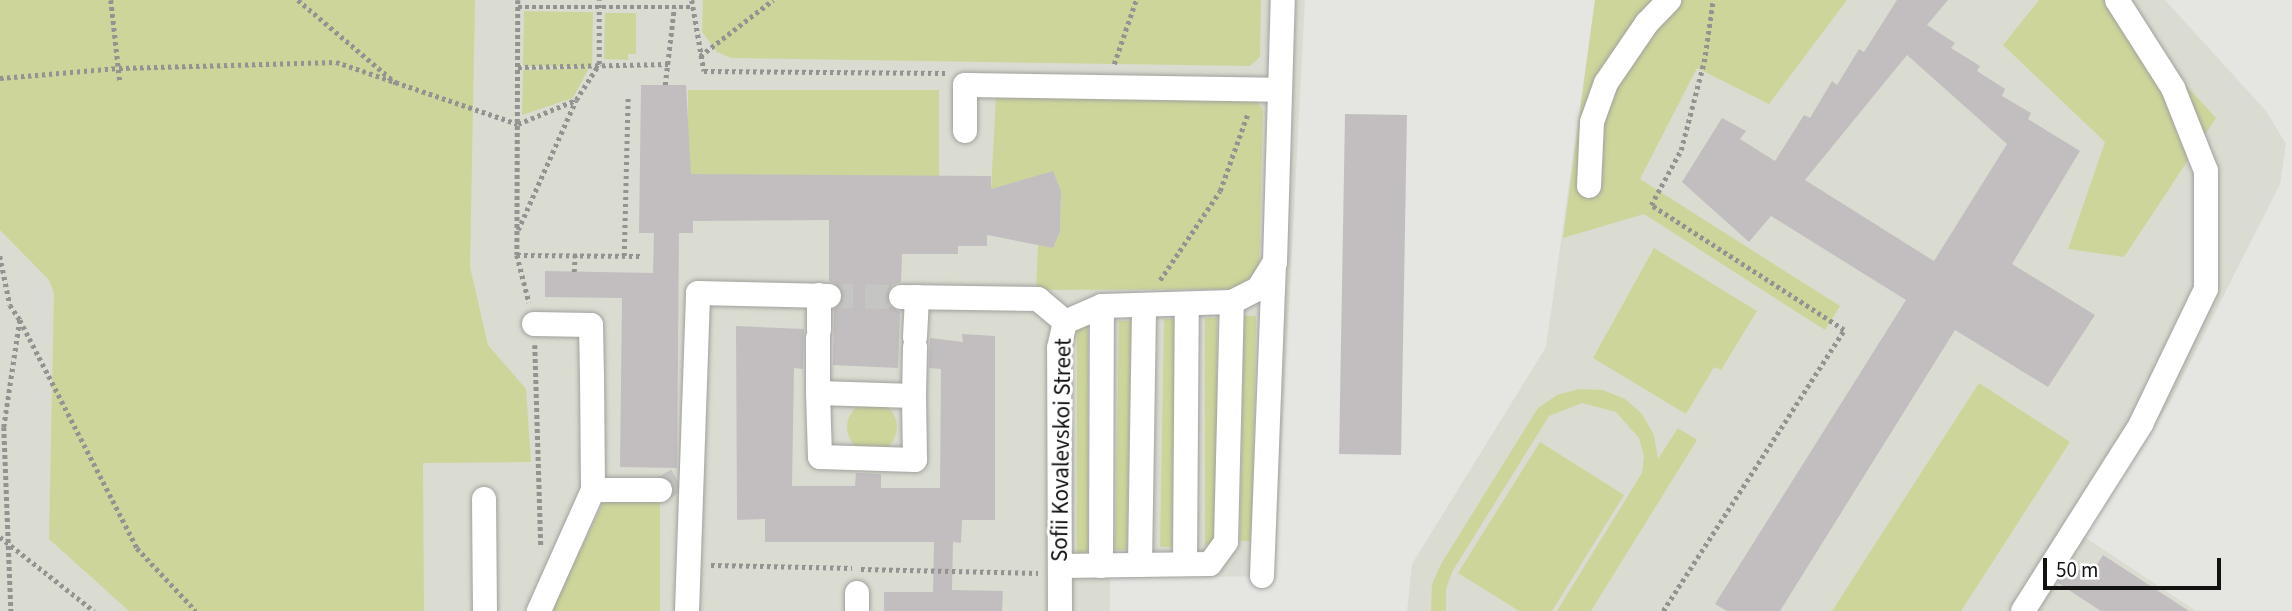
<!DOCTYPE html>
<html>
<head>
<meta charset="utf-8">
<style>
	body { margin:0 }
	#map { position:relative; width:2292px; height:611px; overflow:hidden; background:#e5e6e2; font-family:"Source Sans 3",sans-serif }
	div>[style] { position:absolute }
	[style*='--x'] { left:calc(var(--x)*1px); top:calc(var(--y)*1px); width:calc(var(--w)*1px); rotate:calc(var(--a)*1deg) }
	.built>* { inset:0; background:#dadcd1 }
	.green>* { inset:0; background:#ced59a; transform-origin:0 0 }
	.round { border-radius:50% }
	.building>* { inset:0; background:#c2bec0; transform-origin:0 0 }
	.minor-tunnel>* { height:24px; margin-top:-12px; transform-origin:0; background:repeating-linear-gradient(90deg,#c5c6c3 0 24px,transparent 0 36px) }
	.path>* { height:4.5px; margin-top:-2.25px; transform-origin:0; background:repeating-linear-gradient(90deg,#939491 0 3.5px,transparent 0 7px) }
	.roads { filter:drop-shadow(0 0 2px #a0a19d) drop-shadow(0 0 2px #a0a19d) }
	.minor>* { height:24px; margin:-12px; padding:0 12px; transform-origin:12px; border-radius:12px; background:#fff }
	span { translate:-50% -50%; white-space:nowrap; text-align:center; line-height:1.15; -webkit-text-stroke:6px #fff; paint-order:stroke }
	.street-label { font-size:23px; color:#121311 }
	.scale { position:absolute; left:2043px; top:558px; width:178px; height:32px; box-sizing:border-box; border:4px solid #121311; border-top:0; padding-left:9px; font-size:21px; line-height:24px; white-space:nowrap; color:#121311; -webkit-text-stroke:5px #fff; paint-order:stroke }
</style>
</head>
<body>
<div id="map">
	<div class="built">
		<div style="clip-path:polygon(0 0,1305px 0,1275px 576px,1110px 578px,1110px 611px,0 611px)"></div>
		<div style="clip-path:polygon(1595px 0,2165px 0,2266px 111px,2286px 144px,2280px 184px,2171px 400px,2083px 536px,2196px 611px,1407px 611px,1412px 564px,1546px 347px)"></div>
	</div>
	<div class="green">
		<div style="clip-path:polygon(0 0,475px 0,470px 267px,488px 345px,526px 389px,531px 462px,423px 463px,424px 611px,129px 611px,49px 539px,54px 293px,49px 280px,0 230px)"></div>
		<div style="clip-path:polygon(703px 0,1261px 0,1260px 57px,1250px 66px,731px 58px,717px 52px,702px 32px)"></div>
		<div style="clip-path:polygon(1595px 0,1847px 0,1769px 104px,1697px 68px,1640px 179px,1840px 306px,1825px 330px,1644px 214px,1563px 238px)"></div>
		<div style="clip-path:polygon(2039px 0,2108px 0,2216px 118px,2124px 257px,2068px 249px,2105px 142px,2003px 45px)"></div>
		<div style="left:524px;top:11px;width:69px;height:55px;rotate:1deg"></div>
		<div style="clip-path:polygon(605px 13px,636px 13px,636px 54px,628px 54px,628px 60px,604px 59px)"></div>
		<div style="clip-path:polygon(589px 68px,573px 98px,522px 115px,523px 70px)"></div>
		<div style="left:939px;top:90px;width:86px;height:251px;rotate:90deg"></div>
		<div style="clip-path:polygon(996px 97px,1254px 98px,1263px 110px,1259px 269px,1237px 289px,1036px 290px,1038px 245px,1053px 248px,1060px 232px,1061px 191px,1053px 172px,991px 189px)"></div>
		<div style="clip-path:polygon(1654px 248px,1757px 311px,1721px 370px,1714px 367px,1686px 414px,1593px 358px)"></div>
		<div style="left:1256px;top:316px;width:225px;height:12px;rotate:91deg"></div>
		<div style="left:1205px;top:318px;width:12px;height:227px"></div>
		<div style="left:1176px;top:319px;width:228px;height:12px;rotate:91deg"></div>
		<div style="left:1131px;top:321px;width:229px;height:12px;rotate:91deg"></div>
		<div style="left:1077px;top:323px;width:11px;height:231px"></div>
		<div style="clip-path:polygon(1979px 383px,2070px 442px,1961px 611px,1832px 611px)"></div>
		<div style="clip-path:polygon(1579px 389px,1603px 390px,1625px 399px,1642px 414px,1654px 435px,1658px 459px,1678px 428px,1697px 440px,1591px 611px,1557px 611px,1642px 473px,1644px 456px,1639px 438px,1616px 412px,1582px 403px,1549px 416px,1452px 572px,1446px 589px,1446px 611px,1431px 611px,1432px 584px,1441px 564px,1538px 408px,1557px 395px)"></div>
		<div class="round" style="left:847px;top:402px;width:50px;height:50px"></div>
		<div style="clip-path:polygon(1540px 442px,1624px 495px,1552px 611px,1519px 611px,1458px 573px)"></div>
		<div style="clip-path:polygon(660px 494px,660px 611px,551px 611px,606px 497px)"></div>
	</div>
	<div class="building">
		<div style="clip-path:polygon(evenodd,1897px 0,1948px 0,1927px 25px,1955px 43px,1951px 48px,1980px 66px,1977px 71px,2005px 89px,2002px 96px,2031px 113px,2028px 119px,2080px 151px,2012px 264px,2095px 315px,2048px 387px,1955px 330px,1780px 611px,1727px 611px,1715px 604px,1906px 300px,1771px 216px,1749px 242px,1682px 182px,1722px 118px,1746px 131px,1740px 139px,1775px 161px,1804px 115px,1810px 118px,1832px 81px,1837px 85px,1859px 49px,1864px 52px,1897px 0,1907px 55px,2007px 144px,1934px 261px,1805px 180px,1907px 55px)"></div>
		<div style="clip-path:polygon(641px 85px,686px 85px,691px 174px,991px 176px,991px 189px,1053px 171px,1061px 191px,1060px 232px,1053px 248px,987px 235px,987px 246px,958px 246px,958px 254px,902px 254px,901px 282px,893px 284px,886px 296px,888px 305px,900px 312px,898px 368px,833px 365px,834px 310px,844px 296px,837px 284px,829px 281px,829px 220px,693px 221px,693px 233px,679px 233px,677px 468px,620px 467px,622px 298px,545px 297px,545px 271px,653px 273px,654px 233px,639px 233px)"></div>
		<div style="left:1345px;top:114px;width:62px;height:340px;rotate:1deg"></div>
		<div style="clip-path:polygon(736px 326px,804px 329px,803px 369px,794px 368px,792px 486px,855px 486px,856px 473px,881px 474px,881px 488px,940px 488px,941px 369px,929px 368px,930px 338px,963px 342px,962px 334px,995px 336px,995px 520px,962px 520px,961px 543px,953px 542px,952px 590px,1003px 591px,1002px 611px,884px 611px,884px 592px,933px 592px,934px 542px,765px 542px,765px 519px,737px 520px)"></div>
		<div style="clip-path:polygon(2103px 555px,2189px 611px,2101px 611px,2058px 583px,2071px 564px,2090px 576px)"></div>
	</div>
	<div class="minor-tunnel">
		<div style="--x:829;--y:296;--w:72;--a:0.8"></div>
		<div style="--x:660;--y:490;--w:20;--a:-30"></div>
	</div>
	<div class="path">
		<div style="--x:111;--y:0;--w:82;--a:83.7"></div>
		<div style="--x:298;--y:0;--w:128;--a:40.3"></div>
		<div style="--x:518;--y:0;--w:255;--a:90.2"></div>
		<div style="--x:517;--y:255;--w:49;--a:75.7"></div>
		<div style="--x:692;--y:0;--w:72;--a:80.4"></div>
		<div style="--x:704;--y:71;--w:241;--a:0.5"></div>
		<div style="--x:518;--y:7;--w:174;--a:0"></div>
		<div style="--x:700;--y:56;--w:92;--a:-37.5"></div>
		<div style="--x:1114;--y:64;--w:68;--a:-71"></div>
		<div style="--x:518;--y:67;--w:150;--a:-1.1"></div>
		<div style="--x:0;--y:78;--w:119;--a:-4.8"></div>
		<div style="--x:119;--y:68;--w:217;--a:-1.6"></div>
		<div style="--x:336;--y:62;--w:192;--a:18.8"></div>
		<div style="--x:518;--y:124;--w:63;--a:-22.5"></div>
		<div style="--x:665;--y:85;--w:78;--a:-83.3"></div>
		<div style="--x:518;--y:230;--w:142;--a:-66"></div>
		<div style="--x:576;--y:100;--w:43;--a:-57.4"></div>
		<div style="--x:599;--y:64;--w:64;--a:-90"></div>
		<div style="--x:517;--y:255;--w:125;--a:0.5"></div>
		<div style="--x:0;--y:256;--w:50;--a:78.5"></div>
		<div style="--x:10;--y:305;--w:18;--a:56"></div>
		<div style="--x:20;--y:320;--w:108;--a:98.5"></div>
		<div style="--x:4;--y:427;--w:184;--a:87.8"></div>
		<div style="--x:624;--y:256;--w:161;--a:-88.6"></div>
		<div style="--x:574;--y:272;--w:17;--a:-87"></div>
		<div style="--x:1160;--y:280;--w:107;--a:-56"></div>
		<div style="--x:1220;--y:191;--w:83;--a:-70.3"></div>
		<div style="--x:20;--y:320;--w:256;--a:62.8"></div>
		<div style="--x:137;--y:548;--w:86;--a:46.9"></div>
		<div style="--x:535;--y:345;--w:201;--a:88.3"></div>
		<div style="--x:0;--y:537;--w:120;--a:38.2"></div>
		<div style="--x:711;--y:565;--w:141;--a:1.2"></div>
		<div style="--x:861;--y:569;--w:177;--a:1.3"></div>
		<div style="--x:1663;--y:611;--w:334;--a:-57.2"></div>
		<div style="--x:1844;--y:330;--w:230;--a:-147.1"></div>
		<div style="--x:1651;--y:205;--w:63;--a:-61.4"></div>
		<div style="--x:1681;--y:150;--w:91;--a:-75.4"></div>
		<div style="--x:1704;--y:62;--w:63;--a:-81.7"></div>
	</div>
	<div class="roads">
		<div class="minor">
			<div style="--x:965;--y:131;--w:46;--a:-90"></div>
			<div style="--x:965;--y:85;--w:314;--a:0.9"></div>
			<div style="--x:1589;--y:186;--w:64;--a:-87.3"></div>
			<div style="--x:1592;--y:122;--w:41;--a:-70.3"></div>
			<div style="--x:1606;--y:83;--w:73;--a:-55.7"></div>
			<div style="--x:1647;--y:23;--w:32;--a:-46"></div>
			<div style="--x:901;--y:297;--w:137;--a:0.8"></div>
			<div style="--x:1038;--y:299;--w:35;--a:40"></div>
			<div style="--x:534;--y:324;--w:57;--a:1"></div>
			<div style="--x:591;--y:325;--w:50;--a:88.9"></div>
			<div style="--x:592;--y:375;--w:115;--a:89.5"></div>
			<div style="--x:593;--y:490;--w:133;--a:114.1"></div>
			<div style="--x:819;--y:330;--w:35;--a:-90"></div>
			<div style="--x:915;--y:337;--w:40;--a:-87.1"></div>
			<div style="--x:818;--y:338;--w:55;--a:90"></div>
			<div style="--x:818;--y:393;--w:96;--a:1.8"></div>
			<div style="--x:914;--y:396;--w:49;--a:-88.8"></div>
			<div style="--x:818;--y:393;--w:64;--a:88.2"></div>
			<div style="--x:820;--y:457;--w:95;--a:1.8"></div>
			<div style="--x:915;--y:460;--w:64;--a:-90.9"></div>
			<div style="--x:593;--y:490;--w:67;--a:0"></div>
			<div style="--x:484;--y:499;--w:112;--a:89.5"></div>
			<div style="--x:1185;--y:564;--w:260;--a:-89.6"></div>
			<div style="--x:1140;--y:565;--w:260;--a:-89.1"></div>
			<div style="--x:1060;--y:566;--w:150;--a:-0.8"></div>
			<div style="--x:1210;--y:564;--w:27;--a:-54"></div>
			<div style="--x:1226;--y:542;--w:240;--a:-88.6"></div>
			<div style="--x:1101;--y:566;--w:260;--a:-89.8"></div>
			<div style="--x:1262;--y:576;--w:311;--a:-87.8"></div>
			<div style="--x:687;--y:611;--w:318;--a:-88"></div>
			<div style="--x:698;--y:293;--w:131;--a:1.3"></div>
			<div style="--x:857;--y:611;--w:18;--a:-90"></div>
			<div style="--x:1060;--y:611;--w:263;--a:-90.2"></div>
			<div style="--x:1059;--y:348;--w:27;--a:-77"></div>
			<div style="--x:1065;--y:322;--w:40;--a:-23.4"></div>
			<div style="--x:1102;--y:306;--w:130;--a:-1.8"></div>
			<div style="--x:1232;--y:302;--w:29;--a:-27"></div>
			<div style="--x:1258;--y:289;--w:32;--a:-58"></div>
			<div style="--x:1275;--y:262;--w:262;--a:-88.3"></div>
			<div style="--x:2023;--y:611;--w:221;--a:-57.7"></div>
			<div style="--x:2141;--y:424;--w:150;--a:-64.3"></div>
			<div style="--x:2206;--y:289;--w:118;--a:-90"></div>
			<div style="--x:2206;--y:171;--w:89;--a:-111.7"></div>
			<div style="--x:2173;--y:88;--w:104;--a:-122.5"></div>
		</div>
	</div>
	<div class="street-label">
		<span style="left:1062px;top:450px;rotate:-89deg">Sofii Kovalevskoi Street</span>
	</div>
	<div class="scale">50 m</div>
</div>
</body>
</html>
